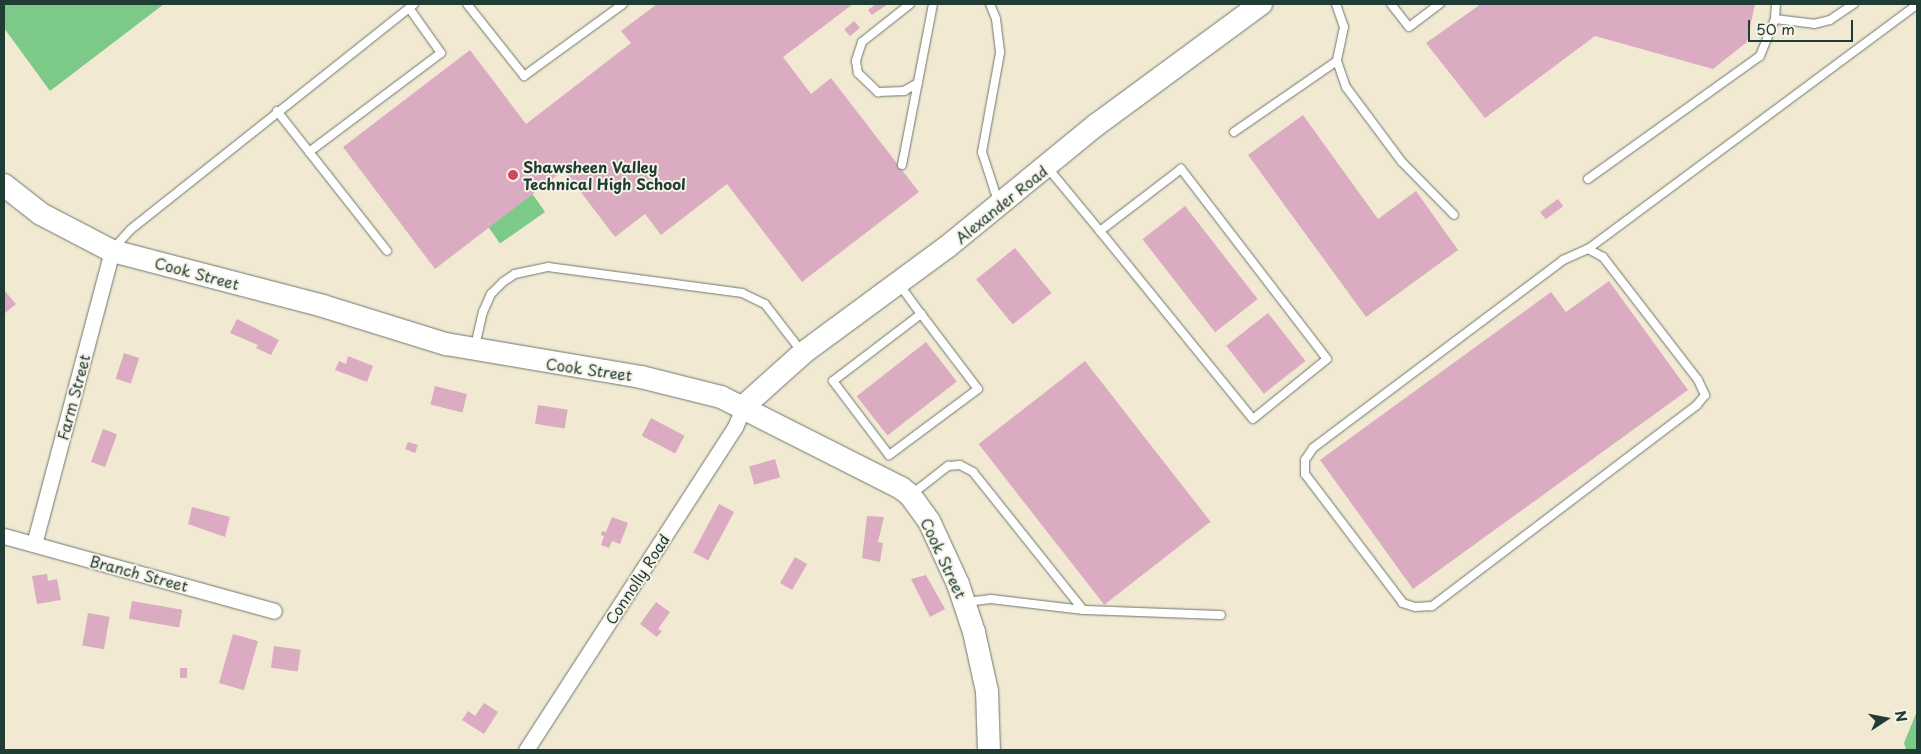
<!DOCTYPE html>
<html>
<head>
<meta charset="utf-8">
<style>
	body { margin:0 }
	#map { position:relative; width:1921px; height:754px; overflow:hidden; background:#f2e9d3; font-family:"Playpen Sans",sans-serif }
	div>[style] { position:absolute }
	[style*='--x'] { left:calc(var(--x)*1px); top:calc(var(--y)*1px); width:calc(var(--w)*1px); rotate:calc(var(--a)*1deg) }
	.green>* { inset:0; background:#7dc988; transform-origin:0 0 }
	.building>* { inset:0; background:#dbabc1; transform-origin:0 0 }
	.roads { filter:drop-shadow(0 0 1px #69796c) drop-shadow(0 0 1px #69796c) }
	.lane>* { height:8px; margin:-4px; padding:0 4px; transform-origin:4px; border-radius:4px; background:#fff }
	.street>* { height:15px; margin:-7.5px; padding:0 7.5px; transform-origin:7.5px; border-radius:7.5px; background:#fff }
	.secondary>* { height:22px; margin:-11px; padding:0 11px; transform-origin:11px; border-radius:11px; background:#fff }
	.dots>* { width:14px; height:14px; translate:-50% -50%; box-sizing:border-box; border:2px solid #f7f3e8; border-radius:50% }
	span { translate:-50% -50%; white-space:nowrap; text-align:center; line-height:1.15; -webkit-text-stroke:4px #f7f3e8; paint-order:stroke }
	.poi-label { font-size:15px; color:#1f3d34; font-weight:700 }
	.left { translate:0 -50%; text-align:left }
	.street-label { font-size:15px; color:#1f3d34 }
	.frame { position:absolute; inset:0; border:5px solid #1f3d34; pointer-events:none }
	.north { position:absolute; left:1861px; top:694px; width:50px; height:50px; -webkit-text-stroke:4px #f7f3e8; paint-order:stroke; rotate:79deg; font-size:14px; font-weight:700; line-height:20px; text-align:center; color:#1f3d34 }
	.north::after { content:''; display:block; margin:auto; width:18px; height:22px; background:#1f3d34; clip-path:polygon(50% 0,100% 100%,50% 72%,0 100%) }
	.scale { position:absolute; left:1748px; top:20px; width:105px; height:22px; box-sizing:border-box; border:2px solid #1f3d34; border-top:0; padding-left:6px; font-size:15px; line-height:18px; white-space:nowrap; color:#1f3d34; -webkit-text-stroke:4px #f7f3e8; paint-order:stroke }
</style>
</head>
<body>
<div id="map">
	<div class="green">
		<div style="clip-path:polygon(4px 4px,164px 4px,50px 91px,4px 28px)"></div>
		<div style="left:529px;top:189px;width:28px;height:55px;rotate:55deg"></div>
		<div style="clip-path:polygon(1917px 711px,1917px 750px,1906px 750px,1904px 743px)"></div>
	</div>
	<div class="building">
		<div style="clip-path:polygon(657px 4px,853px 4px,783px 57px,811px 94px,831px 78px,919px 192px,802px 282px,727px 184px,661px 235px,645px 214px,615px 237px,564px 170px,435px 269px,343px 147px,470px 50px,526px 124px,631px 43px,621px 31px)"></div>
		<div style="clip-path:polygon(876px 4px,888px 4px,872px 15px,868px 10px)"></div>
		<div style="clip-path:polygon(1481px 4px,1755px 4px,1747px 42px,1713px 69px,1595px 36px,1485px 118px,1426px 43px)"></div>
		<div style="left:854px;top:21px;width:9px;height:13px;rotate:49deg"></div>
		<div style="clip-path:polygon(1303px 115px,1378px 219px,1416px 191px,1458px 250px,1366px 317px,1248px 155px)"></div>
		<div style="left:1558px;top:199px;width:9px;height:22px;rotate:54deg"></div>
		<div style="left:1185px;top:206px;width:118px;height:54px;rotate:52deg"></div>
		<div style="left:1015px;top:248px;width:58px;height:50px;rotate:51deg"></div>
		<div style="clip-path:polygon(1609px 281px,1688px 390px,1413px 589px,1320px 460px,1551px 292px,1566px 312px)"></div>
		<div style="clip-path:polygon(4px 290px,16px 304px,4px 314px)"></div>
		<div style="left:1268px;top:313px;width:61px;height:53px;rotate:52deg"></div>
		<div style="clip-path:polygon(237px 319px,279px 340px,271px 355px,256px 348px,258px 345px,230px 333px)"></div>
		<div style="left:926px;top:342px;width:50px;height:88px;rotate:52deg"></div>
		<div style="left:124px;top:353px;width:16px;height:27px;rotate:18deg"></div>
		<div style="clip-path:polygon(348px 356px,373px 366px,367px 382px,335px 370px,339px 361px,346px 364px)"></div>
		<div style="left:1085px;top:361px;width:204px;height:135px;rotate:52deg"></div>
		<div style="left:435px;top:386px;width:33px;height:19px;rotate:14deg"></div>
		<div style="left:538px;top:405px;width:30px;height:19px;rotate:9deg"></div>
		<div style="left:651px;top:418px;width:38px;height:20px;rotate:28deg"></div>
		<div style="left:103px;top:429px;width:15px;height:35px;rotate:20deg"></div>
		<div style="clip-path:polygon(408px 442px,418px 445px,415px 453px,405px 449px)"></div>
		<div style="left:775px;top:459px;width:19px;height:27px;rotate:74deg"></div>
		<div style="left:719px;top:504px;width:17px;height:55px;rotate:28deg"></div>
		<div style="clip-path:polygon(192px 507px,230px 517px,225px 537px,188px 524px)"></div>
		<div style="clip-path:polygon(867px 516px,884px 517px,878px 542px,883px 543px,880px 562px,862px 558px)"></div>
		<div style="clip-path:polygon(612px 517px,628px 523px,620px 544px,612px 541px,609px 548px,601px 545px,604px 536px,601px 535px,602px 531px,606px 532px)"></div>
		<div style="left:795px;top:557px;width:14px;height:30px;rotate:30deg"></div>
		<div style="clip-path:polygon(47px 574px,48px 581px,57px 579px,61px 600px,37px 604px,32px 576px)"></div>
		<div style="clip-path:polygon(926px 575px,945px 609px,930px 617px,911px 579px)"></div>
		<div style="left:132px;top:601px;width:51px;height:18px;rotate:10deg"></div>
		<div style="clip-path:polygon(656px 602px,670px 612px,658px 629px,662px 631px,657px 637px,640px 624px)"></div>
		<div style="left:88px;top:613px;width:22px;height:33px;rotate:10deg"></div>
		<div style="left:233px;top:634px;width:26px;height:51px;rotate:16deg"></div>
		<div style="left:274px;top:646px;width:27px;height:22px;rotate:8deg"></div>
		<div style="left:180px;top:668px;width:7px;height:10px"></div>
		<div style="clip-path:polygon(484px 703px,498px 712px,484px 734px,462px 720px,468px 711px,475px 716px)"></div>
	</div>
	<div class="roads">
		<div class="lane">
			<div style="--x:467;--y:4;--w:92;--a:51.6"></div>
			<div style="--x:524;--y:76;--w:122;--a:-36"></div>
			<div style="--x:910;--y:4;--w:61;--a:141.6"></div>
			<div style="--x:862;--y:42;--w:20;--a:108"></div>
			<div style="--x:856;--y:61;--w:12;--a:81"></div>
			<div style="--x:858;--y:73;--w:28;--a:44"></div>
			<div style="--x:878;--y:92;--w:26;--a:-2"></div>
			<div style="--x:904;--y:91;--w:16;--a:-30"></div>
			<div style="--x:990;--y:4;--w:16;--a:68"></div>
			<div style="--x:996;--y:19;--w:34;--a:83"></div>
			<div style="--x:1000;--y:53;--w:101;--a:100.3"></div>
			<div style="--x:982;--y:152;--w:52;--a:71.9"></div>
			<div style="--x:1336;--y:4;--w:24;--a:71"></div>
			<div style="--x:1344;--y:27;--w:35;--a:102"></div>
			<div style="--x:1337;--y:61;--w:28;--a:71"></div>
			<div style="--x:1346;--y:87;--w:94;--a:53.3"></div>
			<div style="--x:1402;--y:162;--w:74;--a:45.5"></div>
			<div style="--x:1391;--y:4;--w:29;--a:52"></div>
			<div style="--x:1409;--y:27;--w:39;--a:-37"></div>
			<div style="--x:1776;--y:4;--w:15;--a:94"></div>
			<div style="--x:1775;--y:19;--w:39;--a:7"></div>
			<div style="--x:1814;--y:24;--w:16;--a:-14"></div>
			<div style="--x:1830;--y:20;--w:29;--a:-34"></div>
			<div style="--x:277;--y:111;--w:178;--a:51.8"></div>
			<div style="--x:1234;--y:132;--w:125;--a:-34.6"></div>
			<div style="--x:309;--y:152;--w:165;--a:-36.9"></div>
			<div style="--x:441;--y:53;--w:55;--a:-125.4"></div>
			<div style="--x:902;--y:165;--w:164;--a:-79.1"></div>
			<div style="--x:1047;--y:167;--w:83;--a:50.4"></div>
			<div style="--x:1100;--y:231;--w:242;--a:50.9"></div>
			<div style="--x:1253;--y:419;--w:95;--a:-39"></div>
			<div style="--x:1327;--y:359;--w:240;--a:-127.5"></div>
			<div style="--x:1181;--y:169;--w:102;--a:142.6"></div>
			<div style="--x:1588;--y:179;--w:211;--a:-35.6"></div>
			<div style="--x:1760;--y:56;--w:40;--a:-68"></div>
			<div style="--x:114;--y:248;--w:24;--a:-48"></div>
			<div style="--x:130;--y:230;--w:363;--a:-38.5"></div>
			<div style="--x:1588;--y:249;--w:17;--a:28"></div>
			<div style="--x:1603;--y:257;--w:155;--a:52.3"></div>
			<div style="--x:1698;--y:380;--w:17;--a:65"></div>
			<div style="--x:1705;--y:395;--w:13;--a:129"></div>
			<div style="--x:1697;--y:405;--w:333;--a:142.8"></div>
			<div style="--x:1432;--y:606;--w:17;--a:177"></div>
			<div style="--x:1415;--y:607;--w:13;--a:-162"></div>
			<div style="--x:1403;--y:603;--w:162;--a:-127.2"></div>
			<div style="--x:1305;--y:474;--w:14;--a:-90"></div>
			<div style="--x:1305;--y:460;--w:14;--a:-56"></div>
			<div style="--x:1313;--y:448;--w:313;--a:-36.9"></div>
			<div style="--x:1563;--y:260;--w:27;--a:-24"></div>
			<div style="--x:1588;--y:249;--w:410;--a:-36.6"></div>
			<div style="--x:899;--y:284;--w:37;--a:54"></div>
			<div style="--x:921;--y:314;--w:94;--a:52.8"></div>
			<div style="--x:978;--y:389;--w:111;--a:143.4"></div>
			<div style="--x:889;--y:455;--w:93;--a:-127.1"></div>
			<div style="--x:833;--y:381;--w:111;--a:-37.3"></div>
			<div style="--x:475;--y:346;--w:35;--a:-77"></div>
			<div style="--x:483;--y:312;--w:20;--a:-66"></div>
			<div style="--x:491;--y:294;--w:17;--a:-45"></div>
			<div style="--x:503;--y:282;--w:14;--a:-34"></div>
			<div style="--x:515;--y:274;--w:34;--a:-12"></div>
			<div style="--x:548;--y:267;--w:196;--a:7.6"></div>
			<div style="--x:742;--y:293;--w:25;--a:26"></div>
			<div style="--x:765;--y:304;--w:61;--a:52.4"></div>
			<div style="--x:912;--y:494;--w:46;--a:-37.9"></div>
			<div style="--x:948;--y:466;--w:12;--a:-5"></div>
			<div style="--x:960;--y:465;--w:15;--a:28"></div>
			<div style="--x:973;--y:472;--w:176;--a:51.4"></div>
			<div style="--x:966;--y:602;--w:25;--a:-7"></div>
			<div style="--x:991;--y:599;--w:93;--a:6.8"></div>
			<div style="--x:1083;--y:610;--w:138;--a:2.1"></div>
		</div>
		<div class="street">
			<div style="--x:4;--y:536;--w:280;--a:15.5"></div>
			<div style="--x:34;--y:544;--w:303;--a:-75.1"></div>
			<div style="--x:526;--y:750;--w:385;--a:-57.1"></div>
			<div style="--x:735;--y:427;--w:23;--a:-67"></div>
		</div>
		<div class="secondary">
			<div style="--x:4;--y:185;--w:47;--a:38.1"></div>
			<div style="--x:41;--y:214;--w:80;--a:27.5"></div>
			<div style="--x:112;--y:251;--w:218;--a:14.6"></div>
			<div style="--x:323;--y:306;--w:129;--a:17.2"></div>
			<div style="--x:446;--y:344;--w:198;--a:9.6"></div>
			<div style="--x:641;--y:377;--w:82;--a:14"></div>
			<div style="--x:721;--y:397;--w:202;--a:26.8"></div>
			<div style="--x:901;--y:488;--w:11;--a:38"></div>
			<div style="--x:910;--y:495;--w:32;--a:54"></div>
			<div style="--x:929;--y:521;--w:69;--a:65.3"></div>
			<div style="--x:958;--y:584;--w:51;--a:71.6"></div>
			<div style="--x:974;--y:632;--w:60;--a:77.6"></div>
			<div style="--x:987;--y:691;--w:59;--a:88.1"></div>
			<div style="--x:744;--y:406;--w:79;--a:-41.9"></div>
			<div style="--x:803;--y:353;--w:179;--a:-36.4"></div>
			<div style="--x:947;--y:247;--w:193;--a:-39.3"></div>
			<div style="--x:1096;--y:125;--w:205;--a:-36.3"></div>
		</div>
	</div>
	<div class="dots">
		<div style="left:513px;top:175px;background:#d1495b"></div>
	</div>
	<div class="poi-label">
		<span class="left" style="left:523px;top:175px">Shawsheen Valley<br>Technical High School</span>
	</div>
	<div class="street-label">
		<span style="left:1001px;top:204px;rotate:-39deg">Alexander Road</span>
		<span style="left:197px;top:273px;rotate:15deg">Cook Street</span>
		<span style="left:589px;top:369px;rotate:8deg">Cook Street</span>
		<span style="left:73px;top:397px;rotate:-75deg">Farm Street</span>
		<span style="left:944px;top:558px;rotate:65deg">Cook Street</span>
		<span style="left:139px;top:573px;rotate:15deg">Branch Street</span>
		<span style="left:637px;top:579px;rotate:-57deg">Connolly Road</span>
	</div>
	<div class="frame"></div>
	<div class="north">N</div>
	<div class="scale">50 m</div>
</div>
</body>
</html>
